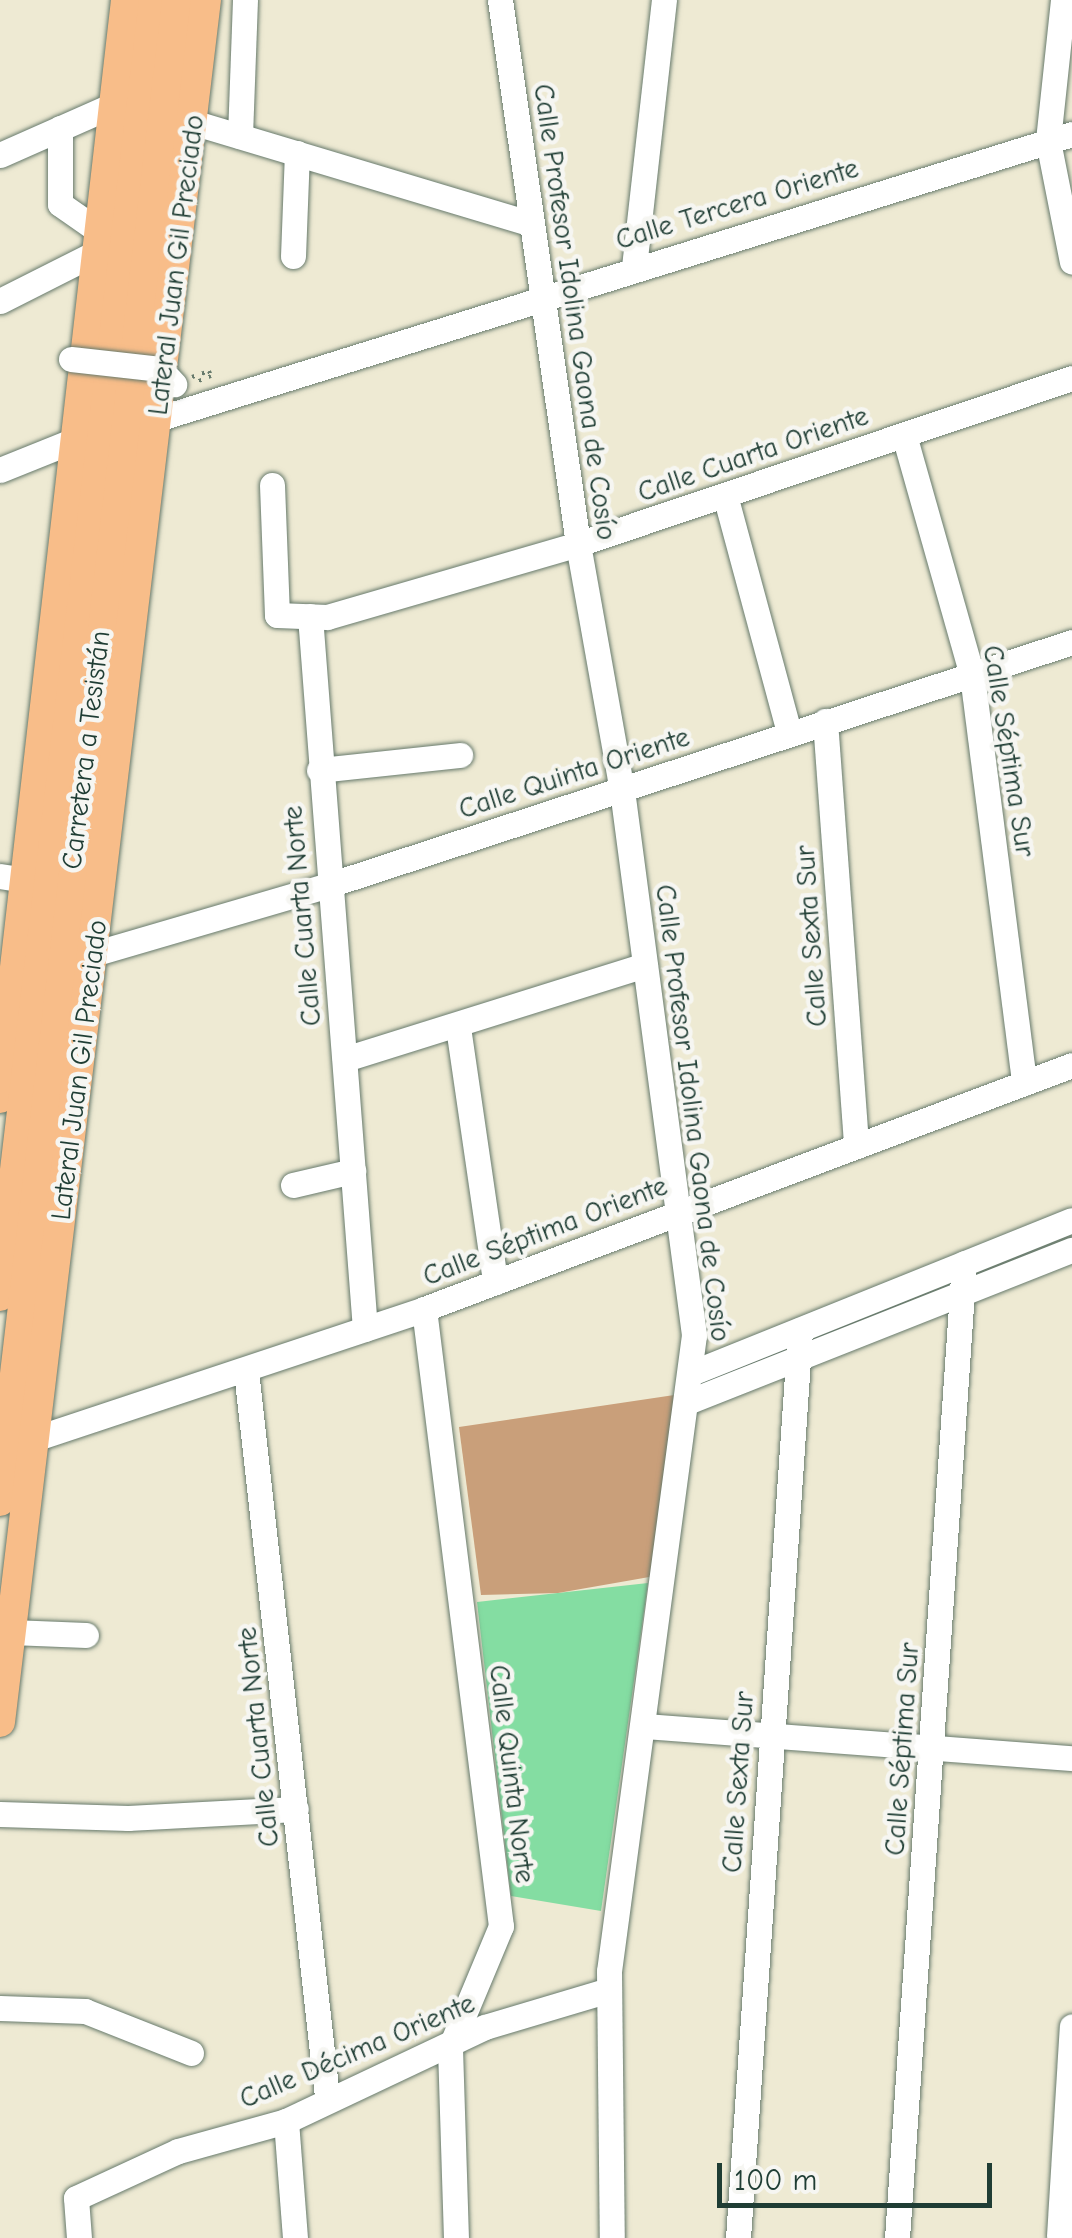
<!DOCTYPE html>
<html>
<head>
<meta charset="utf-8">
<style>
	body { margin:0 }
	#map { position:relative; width:1072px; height:2238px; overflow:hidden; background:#eeead3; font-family:"Comic Neue",sans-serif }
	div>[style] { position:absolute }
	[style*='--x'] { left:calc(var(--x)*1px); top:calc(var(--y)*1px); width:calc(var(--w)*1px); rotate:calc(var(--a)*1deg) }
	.green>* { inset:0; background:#84dda2 }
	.building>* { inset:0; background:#c99f7a }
	.path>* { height:4px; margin-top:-2px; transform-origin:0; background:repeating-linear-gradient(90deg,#677a6c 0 2.5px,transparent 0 10.5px) }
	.roads { filter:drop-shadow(0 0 2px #677a6c) drop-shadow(0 0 2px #677a6c) }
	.minor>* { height:25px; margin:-12.5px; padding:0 12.5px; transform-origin:12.5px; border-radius:12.5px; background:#fff }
	.major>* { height:30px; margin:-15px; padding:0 15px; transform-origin:15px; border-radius:15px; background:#f8bd89 }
	.bridges { filter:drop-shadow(0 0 2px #677a6c) drop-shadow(0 0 2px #677a6c) }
	.minor-bridge>* { height:25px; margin:-12.5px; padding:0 12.5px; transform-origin:12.5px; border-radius:12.5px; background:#fff }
	span { translate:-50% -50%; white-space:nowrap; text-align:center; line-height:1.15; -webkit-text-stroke:9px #f6f6f2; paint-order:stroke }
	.street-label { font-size:28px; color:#1f3d34 }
	.scale { position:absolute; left:717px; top:2163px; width:275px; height:45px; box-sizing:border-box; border:5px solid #1f3d34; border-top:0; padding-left:12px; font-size:30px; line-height:35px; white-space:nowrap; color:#1f3d34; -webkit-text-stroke:8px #f6f6f2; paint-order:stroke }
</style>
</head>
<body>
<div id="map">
	<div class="green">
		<div style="clip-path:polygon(648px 1583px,601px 1911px,511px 1896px,477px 1602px)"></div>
	</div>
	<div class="building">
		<div style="clip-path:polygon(681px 1394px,655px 1576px,558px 1593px,481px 1595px,459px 1427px)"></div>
	</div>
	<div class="path">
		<div style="--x:192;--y:377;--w:18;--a:-19"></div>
		<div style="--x:209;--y:371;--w:5;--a:68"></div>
		<div style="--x:211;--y:376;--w:16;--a:158"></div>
	</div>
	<div class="roads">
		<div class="minor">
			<div style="--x:500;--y:0;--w:550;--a:81.84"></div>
			<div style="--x:578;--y:544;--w:250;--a:79.9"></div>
			<div style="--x:622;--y:790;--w:550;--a:82.47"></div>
			<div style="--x:694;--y:1335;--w:642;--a:97.61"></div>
			<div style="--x:609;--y:1971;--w:267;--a:89.4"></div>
			<div style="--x:1063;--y:0;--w:142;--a:96.1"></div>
			<div style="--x:1048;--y:141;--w:123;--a:78.8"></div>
			<div style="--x:192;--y:122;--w:355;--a:16.7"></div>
			<div style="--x:60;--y:128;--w:76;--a:90"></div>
			<div style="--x:60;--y:204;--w:49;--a:35"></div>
			<div style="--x:240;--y:136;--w:136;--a:-87.9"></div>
			<div style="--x:0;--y:155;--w:126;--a:-23.9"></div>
			<div style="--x:293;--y:256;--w:103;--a:-87.8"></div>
			<div style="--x:634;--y:267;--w:269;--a:-83.6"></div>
			<div style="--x:0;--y:301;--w:109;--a:-26.8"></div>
			<div style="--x:141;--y:424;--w:975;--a:-17.3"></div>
			<div style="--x:904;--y:435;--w:249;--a:74.2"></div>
			<div style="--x:972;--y:675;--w:411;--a:82.7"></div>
			<div style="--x:0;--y:470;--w:99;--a:-21.9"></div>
			<div style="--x:272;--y:485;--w:130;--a:87.8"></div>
			<div style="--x:277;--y:615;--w:50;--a:2.3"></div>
			<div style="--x:327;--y:617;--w:261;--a:-16.2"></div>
			<div style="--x:578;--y:544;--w:521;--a:-18.57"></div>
			<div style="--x:725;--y:495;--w:246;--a:74.9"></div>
			<div style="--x:310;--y:616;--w:715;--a:85.59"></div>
			<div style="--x:825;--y:721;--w:426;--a:85.8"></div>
			<div style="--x:319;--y:770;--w:142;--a:-6.1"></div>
			<div style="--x:0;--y:876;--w:25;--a:9"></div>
			<div style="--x:93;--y:954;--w:243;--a:-16.3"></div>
			<div style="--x:326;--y:886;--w:785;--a:-18.11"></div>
			<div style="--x:458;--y:1027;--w:258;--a:81.7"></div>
			<div style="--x:345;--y:1059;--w:314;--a:-17.4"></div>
			<div style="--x:293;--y:1185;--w:62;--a:-13.1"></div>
			<div style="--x:424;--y:1309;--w:622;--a:82.89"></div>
			<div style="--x:501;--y:1926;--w:132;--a:112.7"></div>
			<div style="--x:450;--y:2048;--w:190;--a:88.2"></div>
			<div style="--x:246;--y:1371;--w:730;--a:83.63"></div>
			<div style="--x:694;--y:1372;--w:407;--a:-21.9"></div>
			<div style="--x:690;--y:1401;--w:411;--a:-21.6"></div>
			<div style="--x:34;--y:1439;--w:411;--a:-18.4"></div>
			<div style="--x:424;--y:1309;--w:692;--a:-20.63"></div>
			<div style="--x:11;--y:1632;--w:75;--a:2.3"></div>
			<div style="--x:644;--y:1726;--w:429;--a:4.3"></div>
			<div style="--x:0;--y:1814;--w:128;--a:1.8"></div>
			<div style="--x:128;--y:1818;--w:168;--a:-3.1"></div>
			<div style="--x:0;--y:2008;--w:85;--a:2"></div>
			<div style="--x:85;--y:2011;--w:114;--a:21.6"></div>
			<div style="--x:286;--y:2121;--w:117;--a:85.6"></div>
			<div style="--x:1059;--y:2236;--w:210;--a:-86.5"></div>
			<div style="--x:79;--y:2238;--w:40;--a:-94.3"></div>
			<div style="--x:76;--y:2198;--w:112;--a:-24.7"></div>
			<div style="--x:178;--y:2151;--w:112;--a:-15.5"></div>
			<div style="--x:286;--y:2121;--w:220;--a:-25.3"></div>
			<div style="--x:485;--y:2027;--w:129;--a:-16.6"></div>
			<div style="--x:738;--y:2238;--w:910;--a:-86.09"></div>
			<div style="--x:897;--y:2238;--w:977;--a:-86.07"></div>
		</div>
		<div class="major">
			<div style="--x:0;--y:1098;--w:1105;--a:-83.45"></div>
			<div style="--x:0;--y:1296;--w:1305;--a:-83.22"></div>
			<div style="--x:0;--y:1501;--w:1511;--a:-83.27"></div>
			<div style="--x:0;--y:1722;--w:1734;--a:-83.18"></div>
		</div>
	</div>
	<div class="bridges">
		<div class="minor-bridge">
			<div style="--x:71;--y:359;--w:90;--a:6.4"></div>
			<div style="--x:160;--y:369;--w:21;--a:47"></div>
		</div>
	</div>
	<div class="street-label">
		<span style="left:737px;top:204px;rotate:-17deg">Calle Tercera Oriente</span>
		<span style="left:176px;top:265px;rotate:-83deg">Lateral Juan Gil Preciado</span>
		<span style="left:575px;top:312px;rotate:82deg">Calle Profesor Idolina Gaona de Cosío</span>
		<span style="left:753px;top:454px;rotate:-19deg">Calle Cuarta Oriente</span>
		<span style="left:86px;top:750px;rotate:-83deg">Carretera a Tesistán</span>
		<span style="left:1009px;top:751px;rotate:81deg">Calle Séptima Sur</span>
		<span style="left:574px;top:773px;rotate:-18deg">Calle Quinta Oriente</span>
		<span style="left:302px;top:916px;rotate:-95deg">Calle Cuarta Norte</span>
		<span style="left:811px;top:936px;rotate:-94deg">Calle Sexta Sur</span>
		<span style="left:79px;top:1070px;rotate:-83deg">Lateral Juan Gil Preciado</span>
		<span style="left:693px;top:1113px;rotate:83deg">Calle Profesor Idolina Gaona de Cosío</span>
		<span style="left:545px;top:1231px;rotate:-21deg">Calle Séptima Oriente</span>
		<span style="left:258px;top:1737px;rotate:-96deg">Calle Cuarta Norte</span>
		<span style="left:902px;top:1749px;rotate:-86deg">Calle Séptima Sur</span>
		<span style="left:512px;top:1774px;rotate:83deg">Calle Quinta Norte</span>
		<span style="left:738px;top:1782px;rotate:-86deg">Calle Sexta Sur</span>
		<span style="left:357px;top:2051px;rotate:-23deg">Calle Décima Oriente</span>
	</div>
	<div class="scale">100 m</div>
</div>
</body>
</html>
